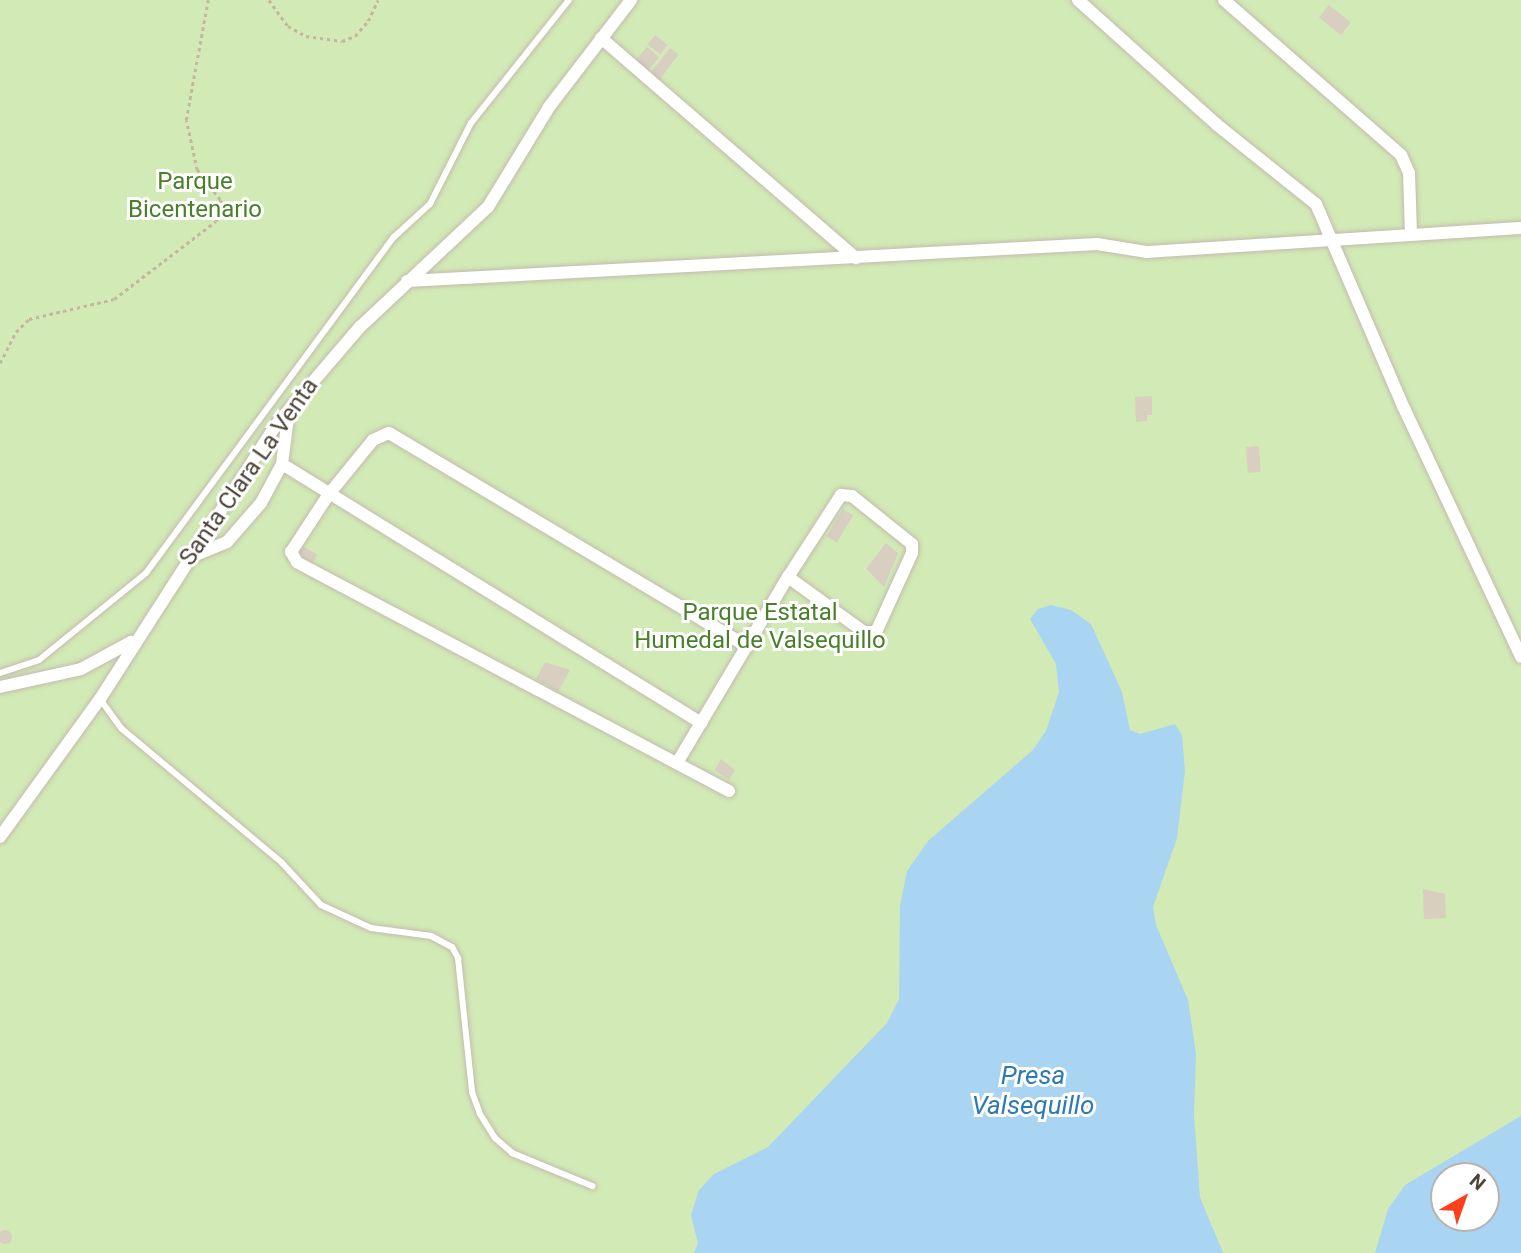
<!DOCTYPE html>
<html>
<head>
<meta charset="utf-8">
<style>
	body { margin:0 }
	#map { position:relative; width:1521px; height:1253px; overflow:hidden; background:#f6f3ec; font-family:Roboto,sans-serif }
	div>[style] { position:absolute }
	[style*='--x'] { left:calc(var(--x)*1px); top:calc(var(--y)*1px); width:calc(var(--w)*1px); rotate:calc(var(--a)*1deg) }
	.green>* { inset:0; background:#d2eab5 }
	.water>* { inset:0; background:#a9d4f2 }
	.building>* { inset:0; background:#d8cfc1; transform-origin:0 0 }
	.round { border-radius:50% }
	.path>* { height:2.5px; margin-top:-1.25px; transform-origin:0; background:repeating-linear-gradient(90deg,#c4b79f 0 3.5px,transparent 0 7px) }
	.roads { filter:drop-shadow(0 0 2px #c2bbae) drop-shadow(0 0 2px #c2bbae) }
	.lane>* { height:6px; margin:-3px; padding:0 3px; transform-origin:3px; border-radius:3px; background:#fff }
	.street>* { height:12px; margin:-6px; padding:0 6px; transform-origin:6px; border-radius:6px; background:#fff }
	span { translate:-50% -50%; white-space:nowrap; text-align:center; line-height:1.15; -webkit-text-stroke:6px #fff; paint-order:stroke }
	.park-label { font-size:24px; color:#4a7f2a }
	.street-label { font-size:24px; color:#4b4439 }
	.water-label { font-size:26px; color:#2e7ab2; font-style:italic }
	.north { position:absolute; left:1430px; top:1162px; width:70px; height:70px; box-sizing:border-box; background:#fff; border:2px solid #b7b4b0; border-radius:50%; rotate:40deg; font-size:19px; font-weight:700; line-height:28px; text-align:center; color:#4b4439 }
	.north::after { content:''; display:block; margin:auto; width:24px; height:32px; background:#fc3f1d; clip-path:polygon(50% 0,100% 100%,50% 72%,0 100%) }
</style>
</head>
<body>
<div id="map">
	<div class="green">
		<div style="clip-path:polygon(evenodd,0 0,1521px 0,1521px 1253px,0 1253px,0 0,1444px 1176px,1486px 1176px,1486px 1218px,1444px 1218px,1444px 1176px)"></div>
	</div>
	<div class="water">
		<div style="clip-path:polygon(1051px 605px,1071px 610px,1091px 624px,1122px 692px,1130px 730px,1140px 734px,1175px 724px,1182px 735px,1185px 771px,1177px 838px,1153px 907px,1156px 925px,1188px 1000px,1196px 1054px,1194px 1115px,1200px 1197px,1223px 1253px,694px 1253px,698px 1243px,691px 1215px,699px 1190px,714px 1174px,768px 1147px,887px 1023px,899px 999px,900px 906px,907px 871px,928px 841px,1033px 750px,1046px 731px,1059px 692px,1056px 664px,1030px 619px,1038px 609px)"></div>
		<div style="clip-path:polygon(evenodd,1521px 1116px,1521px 1253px,1375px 1253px,1388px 1209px,1405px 1185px,1521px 1116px,1444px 1176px,1486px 1176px,1486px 1218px,1444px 1218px,1444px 1176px)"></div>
	</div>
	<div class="building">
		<div style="left:1329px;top:5px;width:28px;height:16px;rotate:39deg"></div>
		<div style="left:655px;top:35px;width:16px;height:12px;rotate:38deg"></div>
		<div style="left:647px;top:47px;width:16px;height:17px;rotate:40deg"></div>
		<div style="left:670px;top:48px;width:11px;height:32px;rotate:38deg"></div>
		<div style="clip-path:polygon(1152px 396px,1152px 415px,1147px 415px,1147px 421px,1136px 422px,1135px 397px)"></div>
		<div style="left:1259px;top:446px;width:26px;height:13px;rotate:86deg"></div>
		<div style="left:843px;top:509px;width:12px;height:32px;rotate:31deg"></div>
		<div style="clip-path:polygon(886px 543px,898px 553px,884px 587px,866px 569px)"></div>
		<div style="left:303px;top:546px;width:17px;height:14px;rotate:31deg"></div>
		<div style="clip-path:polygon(545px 662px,570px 670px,558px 692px,536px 679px)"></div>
		<div style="clip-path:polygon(721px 759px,735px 770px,729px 780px,715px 770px)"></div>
		<div style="clip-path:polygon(1423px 889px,1445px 894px,1446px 918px,1424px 919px)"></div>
		<div class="round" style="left:-2px;top:1230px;width:14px;height:14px"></div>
	</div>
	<div class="path">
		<div style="--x:269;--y:0;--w:32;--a:54"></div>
		<div style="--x:288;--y:26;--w:21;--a:29"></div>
		<div style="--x:306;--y:36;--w:36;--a:8"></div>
		<div style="--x:342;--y:41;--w:14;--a:-21"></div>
		<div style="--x:355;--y:36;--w:20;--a:-49"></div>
		<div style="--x:368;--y:21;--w:23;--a:-65"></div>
		<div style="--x:0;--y:363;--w:35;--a:-63"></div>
		<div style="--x:16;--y:332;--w:18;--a:-45"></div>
		<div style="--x:29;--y:319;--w:87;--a:-13.2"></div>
		<div style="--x:114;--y:299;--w:128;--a:-37.4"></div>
		<div style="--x:216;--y:221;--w:13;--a:-61"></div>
		<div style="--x:222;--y:210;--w:10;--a:-101"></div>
		<div style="--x:220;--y:200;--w:38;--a:-127"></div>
		<div style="--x:197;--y:170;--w:51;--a:-102.4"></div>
		<div style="--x:186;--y:120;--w:122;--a:-79.6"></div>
	</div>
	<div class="roads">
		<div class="lane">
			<div style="--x:0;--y:673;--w:41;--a:-18.4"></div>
			<div style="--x:39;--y:660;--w:138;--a:-39.1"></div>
			<div style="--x:146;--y:573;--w:418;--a:-53.6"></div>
			<div style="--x:394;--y:237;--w:49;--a:-42.5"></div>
			<div style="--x:430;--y:204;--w:91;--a:-63.2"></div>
			<div style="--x:471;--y:123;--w:157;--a:-51.5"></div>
			<div style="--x:100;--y:699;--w:37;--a:54"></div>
			<div style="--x:122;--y:729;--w:209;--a:39.9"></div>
			<div style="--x:282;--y:863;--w:57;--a:47.1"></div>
			<div style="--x:321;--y:905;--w:55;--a:24.7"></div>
			<div style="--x:371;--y:928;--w:61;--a:7.6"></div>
			<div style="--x:431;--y:936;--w:24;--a:28"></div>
			<div style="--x:452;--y:947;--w:13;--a:61"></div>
			<div style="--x:458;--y:958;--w:135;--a:84"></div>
			<div style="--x:472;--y:1092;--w:23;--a:70"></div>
			<div style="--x:480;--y:1114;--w:28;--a:58"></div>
			<div style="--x:495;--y:1138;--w:23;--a:41"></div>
			<div style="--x:512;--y:1153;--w:87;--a:22.4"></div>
		</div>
		<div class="street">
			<div style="--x:1078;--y:0;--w:186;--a:41.9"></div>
			<div style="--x:1216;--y:124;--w:128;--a:38.7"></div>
			<div style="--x:1316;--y:204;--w:222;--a:66.7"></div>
			<div style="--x:1404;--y:408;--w:275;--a:64.8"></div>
			<div style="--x:1224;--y:0;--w:235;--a:41.2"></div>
			<div style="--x:1401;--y:155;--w:20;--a:66"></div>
			<div style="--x:1409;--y:173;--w:61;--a:88.1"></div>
			<div style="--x:601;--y:38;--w:337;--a:40.8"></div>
			<div style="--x:407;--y:281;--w:691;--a:-3.07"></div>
			<div style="--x:1097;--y:244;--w:51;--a:9.1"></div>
			<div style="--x:1147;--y:252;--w:375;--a:-3.7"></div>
			<div style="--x:289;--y:410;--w:54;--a:97.4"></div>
			<div style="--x:282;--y:464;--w:493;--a:31.7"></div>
			<div style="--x:186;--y:559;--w:44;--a:-22.5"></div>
			<div style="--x:227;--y:542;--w:52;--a:-48.9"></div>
			<div style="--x:261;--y:503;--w:44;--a:-61.7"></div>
			<div style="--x:0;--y:687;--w:83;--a:-12.5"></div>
			<div style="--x:81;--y:669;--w:57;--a:-28.4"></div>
			<div style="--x:677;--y:763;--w:217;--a:-59.2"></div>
			<div style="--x:788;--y:577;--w:98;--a:-57.1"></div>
			<div style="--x:841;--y:495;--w:11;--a:5"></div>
			<div style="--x:852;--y:496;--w:77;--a:38.7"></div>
			<div style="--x:912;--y:544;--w:9;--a:90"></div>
			<div style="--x:912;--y:553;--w:87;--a:114.5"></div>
			<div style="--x:876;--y:632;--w:12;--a:180"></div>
			<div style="--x:864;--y:632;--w:94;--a:-144.1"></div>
			<div style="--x:729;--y:791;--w:489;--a:-152.1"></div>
			<div style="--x:297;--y:562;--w:12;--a:-121"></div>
			<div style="--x:291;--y:552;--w:69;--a:-56.8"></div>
			<div style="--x:329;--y:494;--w:70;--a:-50.8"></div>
			<div style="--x:373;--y:440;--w:17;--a:-24"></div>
			<div style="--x:389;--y:433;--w:417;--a:30.8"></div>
			<div style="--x:0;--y:837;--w:170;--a:-54.1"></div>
			<div style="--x:100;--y:699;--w:324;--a:-57.3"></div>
			<div style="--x:275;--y:426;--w:130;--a:-49.4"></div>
			<div style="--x:360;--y:327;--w:175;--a:-43.2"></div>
			<div style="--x:488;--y:207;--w:117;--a:-58.6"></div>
			<div style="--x:549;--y:107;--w:135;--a:-52.5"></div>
		</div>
	</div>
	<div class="park-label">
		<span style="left:195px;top:196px">Parque<br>Bicentenario</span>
		<span style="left:760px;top:627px">Parque Estatal<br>Humedal de Valsequillo</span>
	</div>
	<div class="street-label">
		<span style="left:249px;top:472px;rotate:-55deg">Santa Clara La Venta</span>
	</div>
	<div class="water-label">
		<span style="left:1033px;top:1091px">Presa<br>Valsequillo</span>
	</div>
	<div class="north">N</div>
</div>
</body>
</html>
